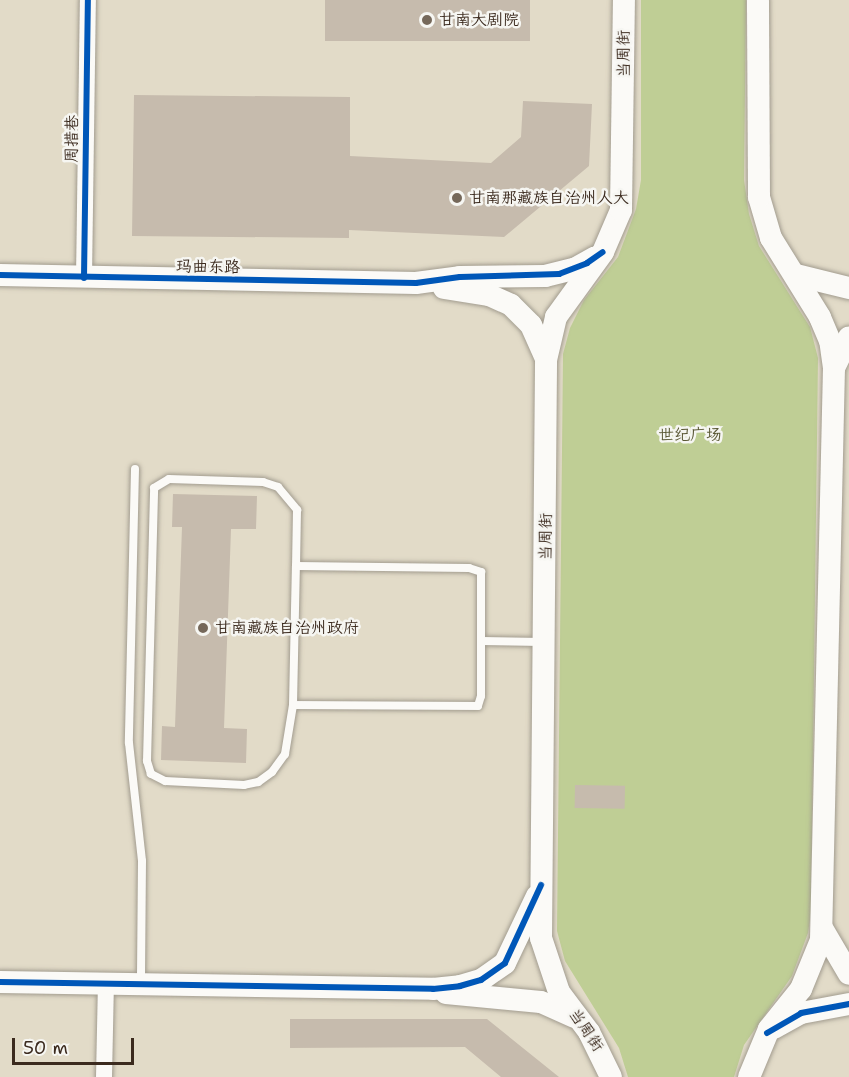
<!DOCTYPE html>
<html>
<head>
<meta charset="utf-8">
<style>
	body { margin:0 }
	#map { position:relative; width:849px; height:1077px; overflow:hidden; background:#e2dbc8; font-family:"Shantell Sans","LXGW WenKai TC",sans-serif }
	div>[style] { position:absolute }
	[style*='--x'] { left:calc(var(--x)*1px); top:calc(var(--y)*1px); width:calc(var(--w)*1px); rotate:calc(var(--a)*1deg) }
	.green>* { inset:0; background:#bfce95 }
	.building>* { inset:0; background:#c6bbad; transform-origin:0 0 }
	.roads { filter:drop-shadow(0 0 2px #a29c8f) drop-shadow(0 0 2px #a29c8f) }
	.lane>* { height:8px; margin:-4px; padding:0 4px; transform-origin:4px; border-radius:4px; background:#fbfaf7 }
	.street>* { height:16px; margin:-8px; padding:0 8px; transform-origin:8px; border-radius:8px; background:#fbfaf7 }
	.secondary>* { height:22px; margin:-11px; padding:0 11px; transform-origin:11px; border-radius:11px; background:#fbfaf7 }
	.cycleway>* { height:6px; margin:-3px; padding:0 3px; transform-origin:3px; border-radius:3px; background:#0057b8 }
	.dots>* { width:16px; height:16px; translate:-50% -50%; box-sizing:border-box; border:3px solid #f6f6f2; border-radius:50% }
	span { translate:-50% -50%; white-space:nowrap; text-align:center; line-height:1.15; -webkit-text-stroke:5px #f6f6f2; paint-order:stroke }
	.poi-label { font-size:16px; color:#3b2a1e }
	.left { translate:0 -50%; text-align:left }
	.street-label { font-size:16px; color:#3b2a1e }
	.park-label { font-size:16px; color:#5a5835 }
	.scale { position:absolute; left:12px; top:1038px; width:122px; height:27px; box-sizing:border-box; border:3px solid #3b2a1e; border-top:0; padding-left:8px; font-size:18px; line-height:21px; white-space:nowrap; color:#3b2a1e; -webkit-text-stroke:4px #f6f6f2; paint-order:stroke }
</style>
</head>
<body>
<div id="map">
	<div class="green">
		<div style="clip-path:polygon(641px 0,746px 0,744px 180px,749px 214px,759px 246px,810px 327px,818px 358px,811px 912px,808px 933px,792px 976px,744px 1045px,734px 1077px,628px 1077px,619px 1048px,565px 961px,557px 931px,563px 354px,570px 328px,584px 300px,618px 257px,636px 209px,641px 180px)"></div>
	</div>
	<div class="building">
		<div style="left:325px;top:0;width:205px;height:41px"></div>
		<div style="clip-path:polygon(134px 95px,350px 97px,350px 156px,491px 163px,521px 137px,523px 101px,592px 104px,589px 166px,504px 237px,349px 230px,349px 238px,132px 236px)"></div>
		<div style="clip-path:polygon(173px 494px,257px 496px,256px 529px,231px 529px,224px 728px,247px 729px,246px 763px,161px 760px,162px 726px,175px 727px,182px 527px,172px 527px)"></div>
		<div style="left:575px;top:785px;width:50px;height:23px;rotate:1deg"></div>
		<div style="clip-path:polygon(290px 1019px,487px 1019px,559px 1077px,501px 1077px,465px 1047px,290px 1048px)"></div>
	</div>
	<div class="roads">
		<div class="lane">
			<div style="--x:135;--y:469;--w:274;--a:91.3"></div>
			<div style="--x:129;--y:743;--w:119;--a:83.7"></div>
			<div style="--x:142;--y:861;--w:123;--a:90.5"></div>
			<div style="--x:296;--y:566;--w:173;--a:0.7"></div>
			<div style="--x:469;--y:568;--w:13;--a:18"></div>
			<div style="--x:481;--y:572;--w:124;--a:90"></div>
			<div style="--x:481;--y:696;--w:10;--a:107"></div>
			<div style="--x:478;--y:706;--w:185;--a:-179.7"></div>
			<div style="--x:293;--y:705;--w:139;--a:-88.8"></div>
			<div style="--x:482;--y:641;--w:60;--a:1"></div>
			<div style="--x:293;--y:705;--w:50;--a:99.3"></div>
			<div style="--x:285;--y:754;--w:22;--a:126"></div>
			<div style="--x:272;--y:772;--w:17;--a:144"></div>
			<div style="--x:258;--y:782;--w:14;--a:168"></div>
			<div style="--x:244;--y:785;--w:79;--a:-177.1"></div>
			<div style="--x:165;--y:781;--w:16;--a:-153"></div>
			<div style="--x:151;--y:774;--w:14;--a:-107"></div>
			<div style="--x:147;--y:761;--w:273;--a:-88.5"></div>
			<div style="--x:154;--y:488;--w:17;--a:-31"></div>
			<div style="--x:169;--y:479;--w:94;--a:1.8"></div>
			<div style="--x:263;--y:482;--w:16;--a:18"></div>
			<div style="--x:278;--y:487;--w:30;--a:50"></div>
			<div style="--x:297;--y:510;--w:56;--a:91"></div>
		</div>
		<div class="street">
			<div style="--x:84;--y:278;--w:278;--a:-89.2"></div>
			<div style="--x:104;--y:1077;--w:93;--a:-88.8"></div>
		</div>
		<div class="secondary">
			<div style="--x:0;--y:275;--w:416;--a:1.1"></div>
			<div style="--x:416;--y:283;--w:44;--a:-7.8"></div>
			<div style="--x:460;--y:277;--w:85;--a:-0.7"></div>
			<div style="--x:545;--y:276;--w:30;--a:-14"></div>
			<div style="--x:574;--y:269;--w:23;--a:-29"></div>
			<div style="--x:796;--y:275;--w:55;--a:13.8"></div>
			<div style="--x:444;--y:288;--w:46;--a:8.8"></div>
			<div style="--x:489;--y:295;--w:24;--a:24"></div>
			<div style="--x:511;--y:305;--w:28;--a:45"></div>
			<div style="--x:531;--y:325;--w:37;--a:66"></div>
			<div style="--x:834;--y:368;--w:34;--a:-64"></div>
			<div style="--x:822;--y:928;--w:53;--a:59.6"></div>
			<div style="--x:0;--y:982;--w:433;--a:0.9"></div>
			<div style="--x:433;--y:989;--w:27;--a:-6"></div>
			<div style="--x:460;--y:986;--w:22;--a:-16"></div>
			<div style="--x:481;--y:980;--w:29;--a:-35"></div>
			<div style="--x:505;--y:963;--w:74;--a:-64.5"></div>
			<div style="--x:446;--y:993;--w:95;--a:5.4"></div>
			<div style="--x:541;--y:1002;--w:36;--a:24"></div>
			<div style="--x:774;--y:1028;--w:31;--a:-29"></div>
			<div style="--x:801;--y:1013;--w:49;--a:-10.6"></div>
			<div style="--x:611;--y:1077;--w:50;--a:-116.1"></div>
			<div style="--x:589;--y:1032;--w:50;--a:-126.9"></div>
			<div style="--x:559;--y:992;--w:57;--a:-108.4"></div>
			<div style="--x:541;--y:938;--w:578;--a:-89.5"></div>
			<div style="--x:546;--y:360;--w:44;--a:-76.9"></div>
			<div style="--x:556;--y:317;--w:80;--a:-54.1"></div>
			<div style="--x:603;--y:252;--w:46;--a:-66.8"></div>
			<div style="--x:621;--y:210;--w:210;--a:-89.2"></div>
			<div style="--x:749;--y:1077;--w:52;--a:-67.4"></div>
			<div style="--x:769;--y:1029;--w:51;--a:-51.3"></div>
			<div style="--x:801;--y:989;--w:53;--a:-67.8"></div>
			<div style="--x:821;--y:940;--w:572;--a:-88.7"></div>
			<div style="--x:834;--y:368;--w:27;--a:-98"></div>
			<div style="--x:830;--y:341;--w:26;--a:-113"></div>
			<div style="--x:820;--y:317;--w:93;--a:-121.8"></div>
			<div style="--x:771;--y:238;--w:43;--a:-106.3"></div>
			<div style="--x:759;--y:197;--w:197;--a:-90.3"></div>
		</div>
	</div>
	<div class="cycleway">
		<div style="--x:0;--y:275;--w:416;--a:1.1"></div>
		<div style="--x:416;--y:283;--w:44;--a:-7.8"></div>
		<div style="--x:460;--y:277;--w:99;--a:-1.7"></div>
		<div style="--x:559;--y:274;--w:30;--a:-21"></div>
		<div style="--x:587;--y:263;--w:19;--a:-35"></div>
		<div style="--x:84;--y:278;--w:278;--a:-89.2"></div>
		<div style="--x:0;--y:982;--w:433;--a:0.9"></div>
		<div style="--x:433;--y:989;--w:27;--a:-6"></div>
		<div style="--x:460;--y:986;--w:22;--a:-16"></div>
		<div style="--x:481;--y:980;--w:29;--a:-35"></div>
		<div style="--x:505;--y:963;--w:86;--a:-65.2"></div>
		<div style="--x:767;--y:1033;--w:39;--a:-30"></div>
		<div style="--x:801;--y:1013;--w:49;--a:-10.6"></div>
	</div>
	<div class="dots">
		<div style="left:427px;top:20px;background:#75685a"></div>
		<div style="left:457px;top:198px;background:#75685a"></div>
		<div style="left:203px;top:628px;background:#75685a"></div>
	</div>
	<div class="poi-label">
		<span class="left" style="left:439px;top:20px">甘南大剧院</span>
		<span class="left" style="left:469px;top:198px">甘南那藏族自治州人大</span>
		<span class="left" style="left:215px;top:628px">甘南藏族自治州政府</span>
	</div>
	<div class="street-label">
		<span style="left:624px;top:54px;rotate:-90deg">当周街</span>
		<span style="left:72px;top:139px;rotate:-89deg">周措巷</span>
		<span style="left:208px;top:267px;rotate:1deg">玛曲东路</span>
		<span style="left:546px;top:537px;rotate:-89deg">当周街</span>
		<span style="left:586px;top:1030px;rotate:56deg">当周街</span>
	</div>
	<div class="park-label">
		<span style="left:690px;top:435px">世纪广场</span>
	</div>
	<div class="scale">50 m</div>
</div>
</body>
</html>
